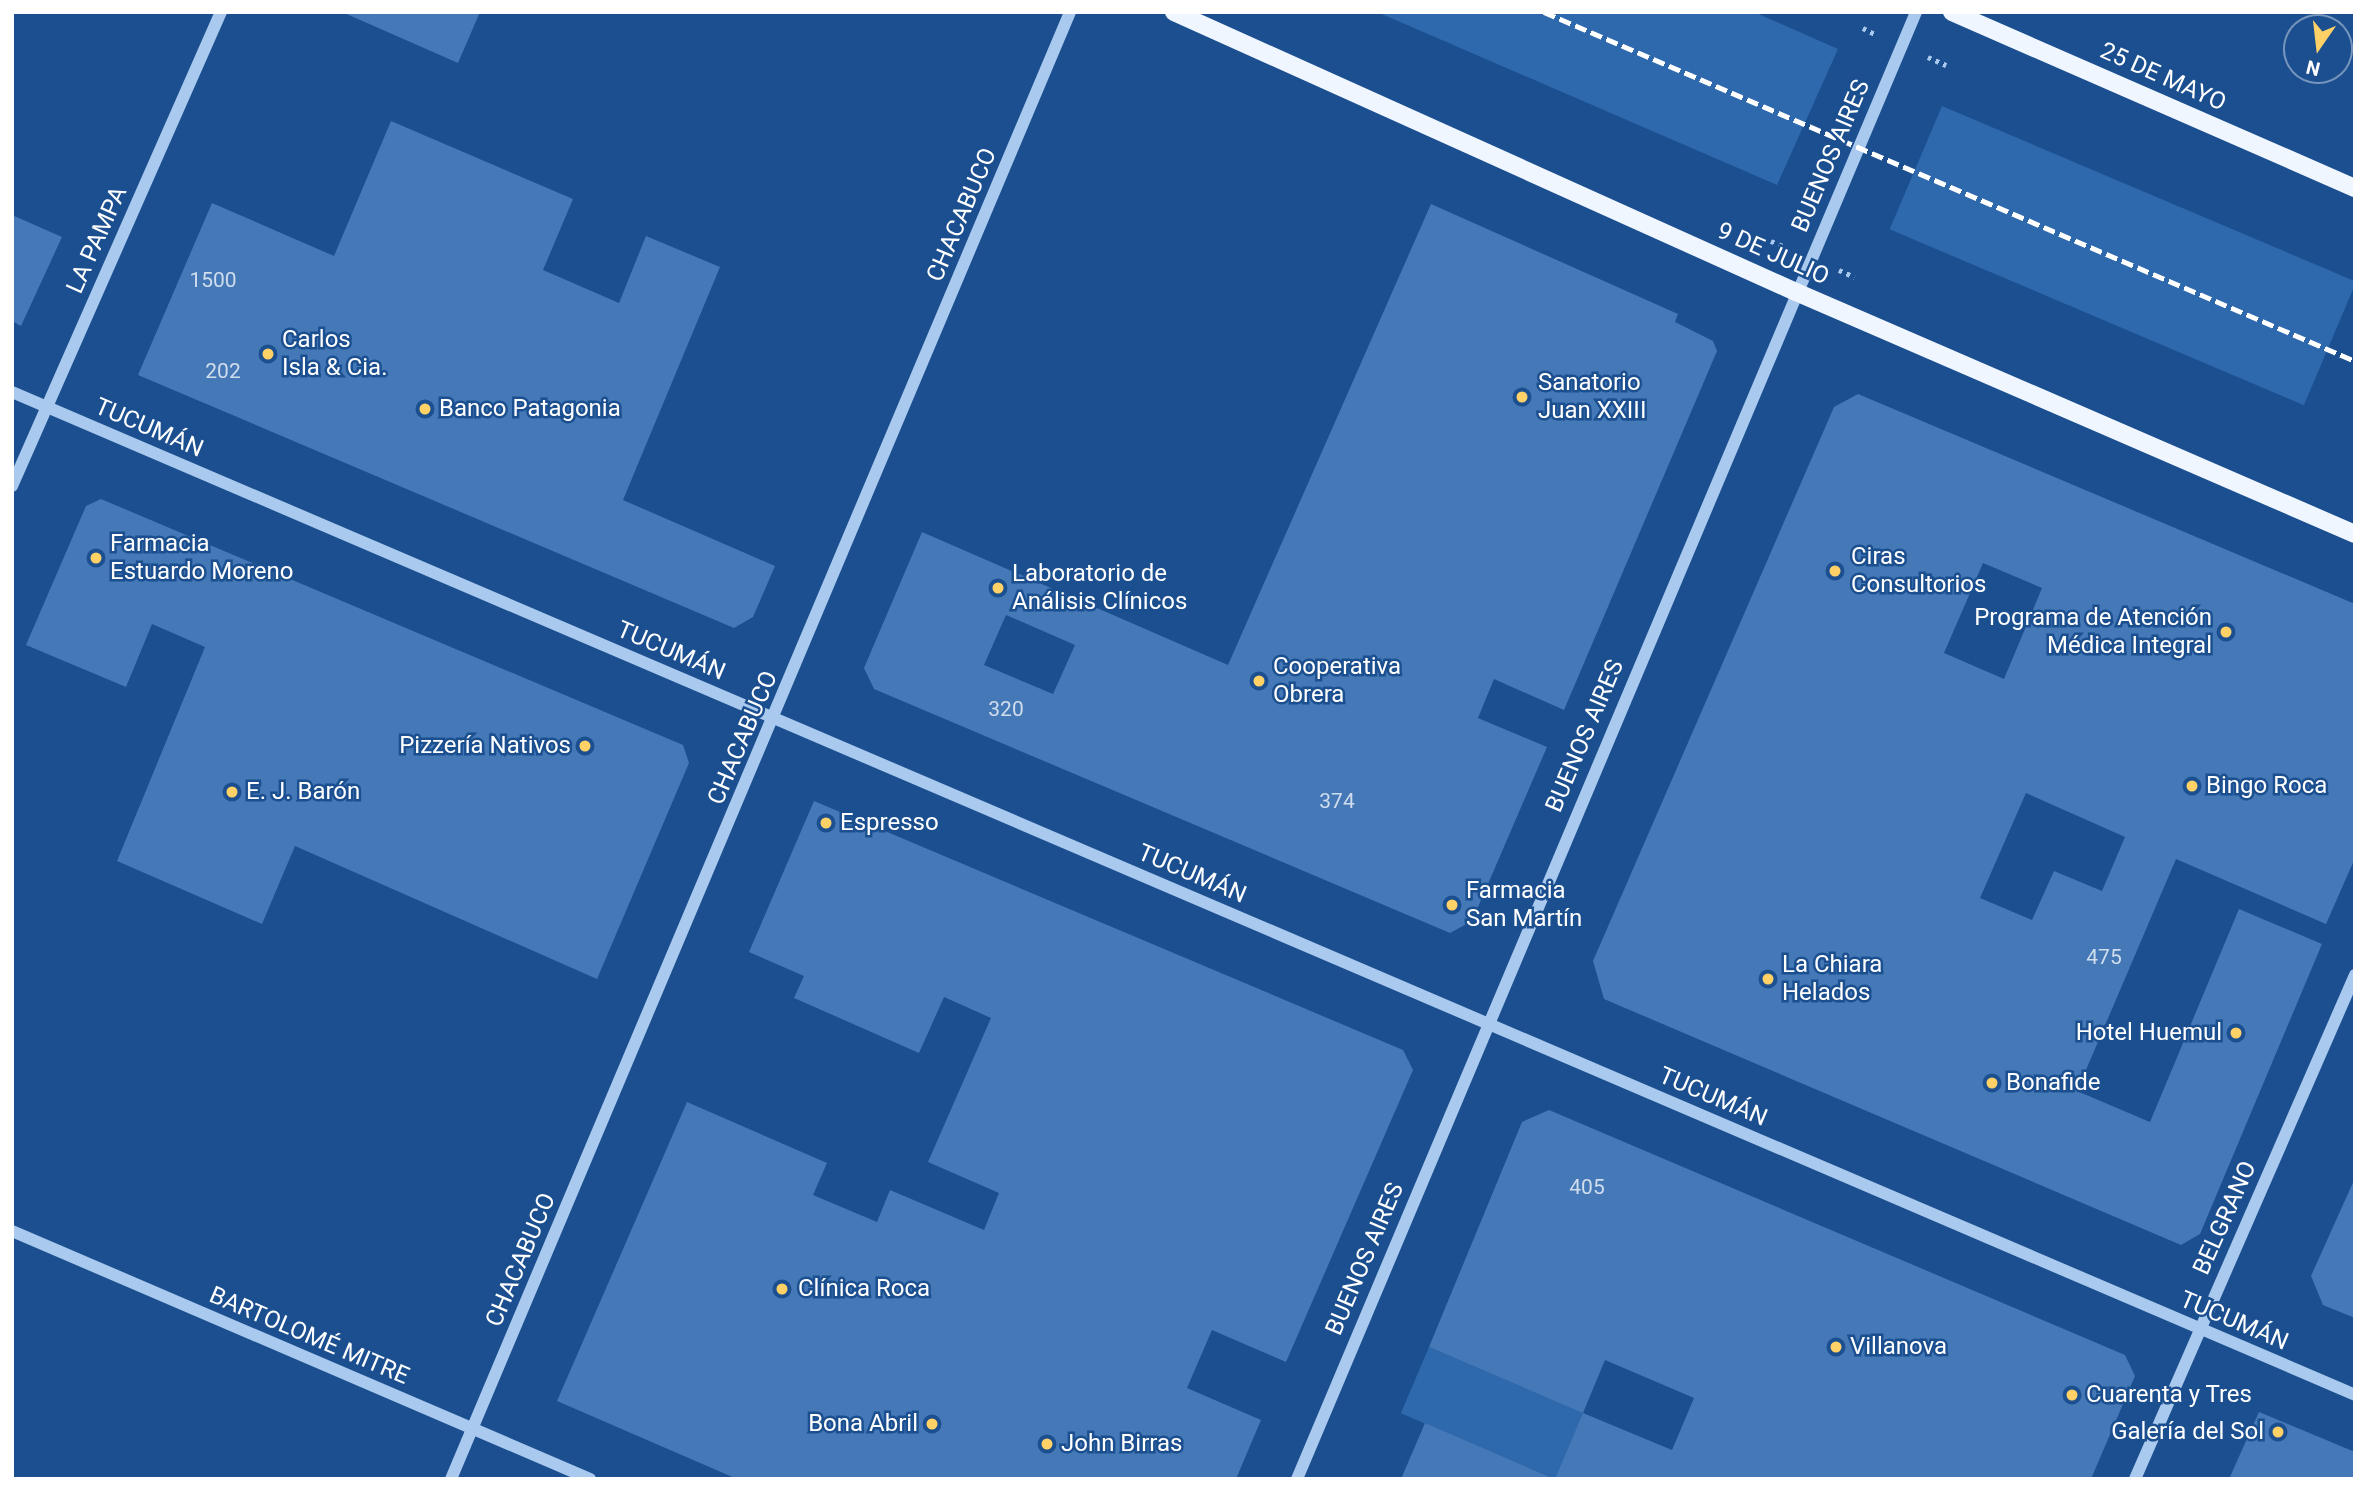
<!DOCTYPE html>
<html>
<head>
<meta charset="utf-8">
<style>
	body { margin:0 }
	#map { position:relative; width:2367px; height:1491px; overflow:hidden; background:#1b4f8f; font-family:Roboto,sans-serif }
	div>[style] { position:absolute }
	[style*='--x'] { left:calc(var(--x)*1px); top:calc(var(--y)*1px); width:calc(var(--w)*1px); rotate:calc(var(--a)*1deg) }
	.green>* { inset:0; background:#2e69ad; transform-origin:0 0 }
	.building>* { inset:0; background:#4478b7 }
	.path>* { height:4.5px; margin-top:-2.25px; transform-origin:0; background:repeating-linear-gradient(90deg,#a9c9ee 0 3.5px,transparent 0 8.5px) }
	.minor>* { height:12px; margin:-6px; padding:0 6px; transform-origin:6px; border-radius:6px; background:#a9c9ee }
	.major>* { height:18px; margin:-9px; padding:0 9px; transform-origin:9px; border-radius:9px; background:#f0f6ff }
	.rail>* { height:5px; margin-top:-2.5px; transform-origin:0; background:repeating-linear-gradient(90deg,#fff 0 12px,transparent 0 17px) }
	.dots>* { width:19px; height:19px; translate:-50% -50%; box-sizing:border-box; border:4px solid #1b4f8f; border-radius:50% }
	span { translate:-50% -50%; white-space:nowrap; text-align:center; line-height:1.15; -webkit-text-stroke:5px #1b4f8f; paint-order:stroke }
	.number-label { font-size:21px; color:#d0dded }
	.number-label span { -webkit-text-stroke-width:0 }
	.street-label { font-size:24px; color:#fff }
	.poi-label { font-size:24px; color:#fff }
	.left { translate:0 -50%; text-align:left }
	.right { translate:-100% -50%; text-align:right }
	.frame { position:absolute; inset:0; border:14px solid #fff; pointer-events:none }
	.north { position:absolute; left:2283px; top:14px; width:70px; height:70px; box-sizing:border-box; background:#1b4f8f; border:2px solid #7695bc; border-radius:50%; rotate:194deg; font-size:19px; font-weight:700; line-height:28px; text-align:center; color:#fff }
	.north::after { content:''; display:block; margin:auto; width:24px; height:32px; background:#ffd166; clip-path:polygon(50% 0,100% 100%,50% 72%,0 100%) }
</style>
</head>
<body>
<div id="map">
	<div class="green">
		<div style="clip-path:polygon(1377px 12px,1754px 12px,1838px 49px,1777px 185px)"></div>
		<div style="left:1942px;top:106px;width:450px;height:134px;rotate:23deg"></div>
		<div style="left:1429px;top:1347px;width:168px;height:72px;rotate:23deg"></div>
	</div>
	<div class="building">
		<div style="clip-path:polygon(342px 12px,480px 12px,458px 63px)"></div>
		<div style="clip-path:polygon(391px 121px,573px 199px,543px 270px,619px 303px,646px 236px,720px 267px,623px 500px,775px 566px,753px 617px,734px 628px,138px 375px,212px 203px,334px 256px)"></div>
		<div style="clip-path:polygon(evenodd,1431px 204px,1678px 314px,1675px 322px,1713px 341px,1717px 351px,1564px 710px,1494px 679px,1478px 718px,1547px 747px,1472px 921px,1450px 933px,874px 689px,864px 668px,922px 532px,1228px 665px,1431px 204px,1006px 615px,1075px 645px,1053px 694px,984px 665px,1006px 615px)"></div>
		<div style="clip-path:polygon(12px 215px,62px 237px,21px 326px,12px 321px)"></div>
		<div style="clip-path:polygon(evenodd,1858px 394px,2355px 604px,2355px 858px,2326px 924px,2176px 859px,2077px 1091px,2150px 1122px,2239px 909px,2322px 944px,2200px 1234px,2181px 1245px,1604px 999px,1593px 961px,1834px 407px,1858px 394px,1983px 563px,2042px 588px,2004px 679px,1944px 653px,1983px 563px,1858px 394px,2026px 793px,2125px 837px,2102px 891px,2054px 871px,2032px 920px,1980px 898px,2026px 793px)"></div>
		<div style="clip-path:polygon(101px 499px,683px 745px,689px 763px,597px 979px,295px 846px,262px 924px,117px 861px,205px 647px,152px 624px,126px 687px,26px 645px,86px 506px)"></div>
		<div style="clip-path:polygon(814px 801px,1403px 1050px,1413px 1070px,1286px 1362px,1212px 1330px,1187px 1388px,1261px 1420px,1236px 1479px,737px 1479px,557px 1401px,687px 1102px,827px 1163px,813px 1195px,877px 1222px,890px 1190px,984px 1230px,999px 1193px,928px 1162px,991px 1018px,944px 997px,919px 1053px,794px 998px,804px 976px,749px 952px)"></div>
		<div style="clip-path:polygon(evenodd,1549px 1110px,2125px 1355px,2135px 1376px,2091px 1479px,1401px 1479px,1425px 1423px,1555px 1479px,1583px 1413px,1429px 1347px,1522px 1122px,1549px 1110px,1605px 1360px,1694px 1398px,1672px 1450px,1583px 1413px,1605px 1360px)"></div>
		<div style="clip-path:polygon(2355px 1178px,2355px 1318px,2323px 1305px,2311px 1276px)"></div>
		<div style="clip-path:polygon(2259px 1412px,2355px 1452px,2355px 1479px,2229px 1479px)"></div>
	</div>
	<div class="path">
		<div style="--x:1863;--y:28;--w:13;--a:27"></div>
		<div style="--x:1928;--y:57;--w:20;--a:24"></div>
		<div style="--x:1771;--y:241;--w:16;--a:22"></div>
		<div style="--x:1839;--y:270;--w:17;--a:24"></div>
	</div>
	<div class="minor">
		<div style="--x:12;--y:392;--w:2549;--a:23.17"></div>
		<div style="--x:12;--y:486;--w:518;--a:-66.21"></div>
		<div style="--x:12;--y:1231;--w:629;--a:23.22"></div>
		<div style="--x:451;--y:1479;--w:1592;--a:-67.12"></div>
		<div style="--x:1297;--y:1479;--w:1592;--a:-67.12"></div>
		<div style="--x:2135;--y:1479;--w:550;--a:-66.42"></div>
	</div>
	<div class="major">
		<div style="--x:1174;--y:12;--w:682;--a:24.24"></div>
		<div style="--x:1796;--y:292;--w:609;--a:23.41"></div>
		<div style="--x:1952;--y:12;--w:440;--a:23.6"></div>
	</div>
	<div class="rail">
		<div style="--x:1544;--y:12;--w:883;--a:23.28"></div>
	</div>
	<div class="dots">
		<div style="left:268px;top:354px;background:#ffd166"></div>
		<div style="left:1522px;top:397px;background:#ffd166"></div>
		<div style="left:425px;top:409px;background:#ffd166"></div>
		<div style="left:96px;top:558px;background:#ffd166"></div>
		<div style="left:1835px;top:571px;background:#ffd166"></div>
		<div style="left:998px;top:588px;background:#ffd166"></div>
		<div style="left:2226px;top:632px;background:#ffd166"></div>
		<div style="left:1259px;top:681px;background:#ffd166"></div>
		<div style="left:585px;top:746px;background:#ffd166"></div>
		<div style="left:2192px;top:786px;background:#ffd166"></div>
		<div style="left:232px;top:792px;background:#ffd166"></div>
		<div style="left:826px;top:823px;background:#ffd166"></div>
		<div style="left:1452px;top:905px;background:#ffd166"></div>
		<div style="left:1768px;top:979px;background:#ffd166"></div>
		<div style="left:2236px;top:1033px;background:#ffd166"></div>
		<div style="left:1992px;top:1083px;background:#ffd166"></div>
		<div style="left:782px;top:1289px;background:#ffd166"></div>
		<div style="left:1836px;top:1347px;background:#ffd166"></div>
		<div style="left:2072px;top:1395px;background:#ffd166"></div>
		<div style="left:932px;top:1424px;background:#ffd166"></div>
		<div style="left:2278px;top:1432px;background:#ffd166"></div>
		<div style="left:1047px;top:1444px;background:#ffd166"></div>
	</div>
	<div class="number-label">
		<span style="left:213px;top:280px">1500</span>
		<span style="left:223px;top:371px">202</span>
		<span style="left:1006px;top:709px">320</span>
		<span style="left:1337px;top:801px">374</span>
		<span style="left:2104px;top:957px">475</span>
		<span style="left:1587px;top:1187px">405</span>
	</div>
	<div class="street-label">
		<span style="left:2163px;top:77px;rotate:24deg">25 DE MAYO</span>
		<span style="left:1831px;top:156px;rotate:-67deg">BUENOS AIRES</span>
		<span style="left:962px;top:215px;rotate:-67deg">CHACABUCO</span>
		<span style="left:97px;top:240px;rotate:-66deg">LA PAMPA</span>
		<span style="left:1773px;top:254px;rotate:24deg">9 DE JULIO</span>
		<span style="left:149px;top:428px;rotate:23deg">TUCUMÁN</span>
		<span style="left:671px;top:651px;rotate:23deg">TUCUMÁN</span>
		<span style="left:1585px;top:736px;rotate:-67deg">BUENOS AIRES</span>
		<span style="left:743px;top:738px;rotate:-67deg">CHACABUCO</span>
		<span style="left:1192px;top:874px;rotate:23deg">TUCUMÁN</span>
		<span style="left:1713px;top:1097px;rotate:23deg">TUCUMÁN</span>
		<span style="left:2225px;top:1218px;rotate:-66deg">BELGRANO</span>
		<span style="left:1365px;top:1259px;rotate:-67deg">BUENOS AIRES</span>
		<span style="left:521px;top:1260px;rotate:-67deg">CHACABUCO</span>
		<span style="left:2234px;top:1321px;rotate:23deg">TUCUMÁN</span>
		<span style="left:309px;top:1336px;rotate:23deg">BARTOLOMÉ MITRE</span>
	</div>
	<div class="poi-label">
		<span class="left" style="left:282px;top:354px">Carlos<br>Isla &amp; Cia.</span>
		<span class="left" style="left:1538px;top:397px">Sanatorio<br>Juan XXIII</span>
		<span class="left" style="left:439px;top:409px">Banco Patagonia</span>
		<span class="left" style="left:110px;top:558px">Farmacia<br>Estuardo Moreno</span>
		<span class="left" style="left:1851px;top:571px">Ciras<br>Consultorios</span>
		<span class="left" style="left:1012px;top:588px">Laboratorio de<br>Análisis Clínicos</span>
		<span class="right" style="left:2212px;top:632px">Programa de Atención<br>Médica Integral</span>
		<span class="left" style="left:1273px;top:681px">Cooperativa<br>Obrera</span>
		<span class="right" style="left:571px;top:746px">Pizzería Nativos</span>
		<span class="left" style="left:2206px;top:786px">Bingo Roca</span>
		<span class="left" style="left:246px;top:792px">E. J. Barón</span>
		<span class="left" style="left:840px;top:823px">Espresso</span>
		<span class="left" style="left:1466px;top:905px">Farmacia<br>San Martín</span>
		<span class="left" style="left:1782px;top:979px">La Chiara<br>Helados</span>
		<span class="right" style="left:2222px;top:1033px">Hotel Huemul</span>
		<span class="left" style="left:2006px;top:1083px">Bonafide</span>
		<span class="left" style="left:798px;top:1289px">Clínica Roca</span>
		<span class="left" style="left:1850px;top:1347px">Villanova</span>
		<span class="left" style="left:2086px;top:1395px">Cuarenta y Tres</span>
		<span class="right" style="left:918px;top:1424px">Bona Abril</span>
		<span class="right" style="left:2264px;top:1432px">Galería del Sol</span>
		<span class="left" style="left:1061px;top:1444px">John Birras</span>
	</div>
	<div class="frame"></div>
	<div class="north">N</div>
</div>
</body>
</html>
